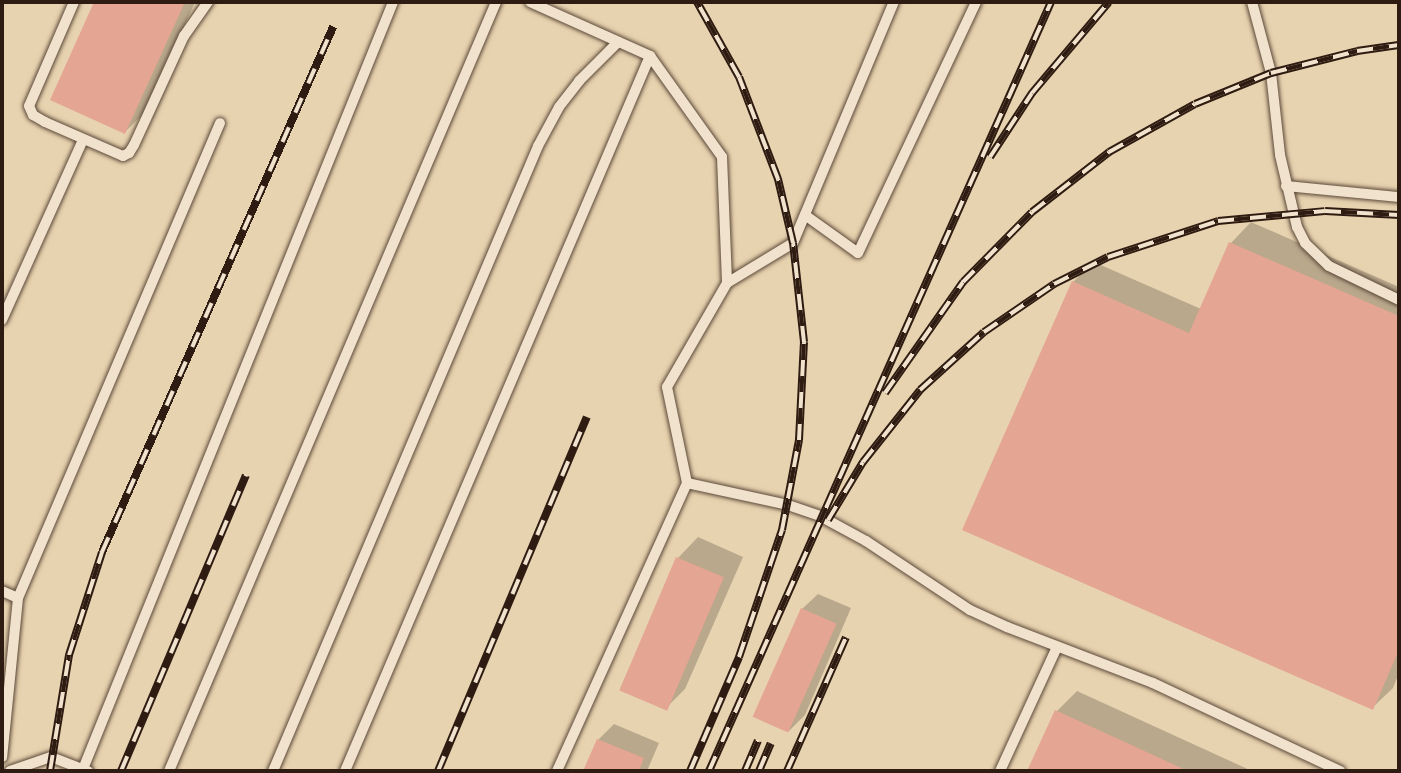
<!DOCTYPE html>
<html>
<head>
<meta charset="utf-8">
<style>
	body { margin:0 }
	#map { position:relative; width:1401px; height:773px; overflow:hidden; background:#e8d3b0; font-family:"Gentium Book Plus",serif }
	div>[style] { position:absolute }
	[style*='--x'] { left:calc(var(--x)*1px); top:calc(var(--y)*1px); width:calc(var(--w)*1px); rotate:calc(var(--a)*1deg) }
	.shadow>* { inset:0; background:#0003 }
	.building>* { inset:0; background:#e4a592; transform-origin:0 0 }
	.roads { filter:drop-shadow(0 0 2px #5c4939) drop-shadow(0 0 2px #5c4939) }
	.service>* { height:10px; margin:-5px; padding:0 5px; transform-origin:5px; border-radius:5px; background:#f0e2cc }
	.rail>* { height:8px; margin-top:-4px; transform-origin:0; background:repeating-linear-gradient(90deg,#f0e2cc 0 16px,#2e1b11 0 32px); box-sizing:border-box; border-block:2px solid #2e1b11 }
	span { translate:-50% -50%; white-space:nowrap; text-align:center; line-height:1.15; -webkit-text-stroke:5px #f0e2cc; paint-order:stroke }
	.frame { position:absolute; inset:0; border:4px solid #2e1b11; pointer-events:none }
</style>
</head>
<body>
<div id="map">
	<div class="shadow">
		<div style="clip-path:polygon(96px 2px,195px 2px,145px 112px,125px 132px,52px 99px)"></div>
		<div style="clip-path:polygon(1251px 222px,1399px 287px,1399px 673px,1393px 688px,1372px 708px,1073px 282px,1094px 262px,1201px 309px,1231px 243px)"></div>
		<div style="clip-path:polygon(698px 537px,743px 557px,685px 689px,665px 709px,620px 689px,678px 558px)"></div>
		<div style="clip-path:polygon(818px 594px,851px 608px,805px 715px,789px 731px,802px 609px)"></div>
		<div style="clip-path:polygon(1077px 691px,1252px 771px,1029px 771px,1057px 711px)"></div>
		<div style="clip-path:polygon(614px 724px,659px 743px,647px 771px,585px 771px,598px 740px)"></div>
	</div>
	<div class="building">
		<div style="clip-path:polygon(94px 2px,185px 2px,125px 134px,50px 100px)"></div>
		<div style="clip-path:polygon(1229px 242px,1399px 316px,1399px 650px,1373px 710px,962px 530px,1072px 281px,1189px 333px)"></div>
		<div style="left:676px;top:557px;width:52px;height:145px;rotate:23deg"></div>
		<div style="left:801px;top:608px;width:39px;height:119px;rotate:24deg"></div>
		<div style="clip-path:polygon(1055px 710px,1188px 771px,1027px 771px)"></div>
		<div style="clip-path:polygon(597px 739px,644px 758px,639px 771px,583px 771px)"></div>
	</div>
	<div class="roads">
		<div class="service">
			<div style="--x:74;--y:2;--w:113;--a:113.4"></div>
			<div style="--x:29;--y:106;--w:10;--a:66"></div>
			<div style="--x:33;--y:115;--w:14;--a:30"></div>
			<div style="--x:45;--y:122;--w:85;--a:23.6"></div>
			<div style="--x:123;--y:156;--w:7;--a:-27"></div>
			<div style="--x:129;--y:153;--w:9;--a:-58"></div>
			<div style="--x:134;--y:145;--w:120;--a:-65.4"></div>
			<div style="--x:184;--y:36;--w:42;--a:-54.8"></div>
			<div style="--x:530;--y:2;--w:132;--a:24.2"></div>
			<div style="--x:650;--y:56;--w:124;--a:54.5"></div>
			<div style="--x:722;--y:157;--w:126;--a:87.7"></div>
			<div style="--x:727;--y:283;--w:120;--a:120"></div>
			<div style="--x:667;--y:387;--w:98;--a:78.2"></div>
			<div style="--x:687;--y:483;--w:316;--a:114.3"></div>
			<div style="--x:1252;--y:2;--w:73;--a:75"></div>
			<div style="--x:1271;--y:73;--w:82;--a:83.7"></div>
			<div style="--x:1280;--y:155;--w:74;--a:76.7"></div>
			<div style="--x:1297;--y:227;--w:18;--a:63"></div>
			<div style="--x:1305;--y:243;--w:33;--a:44"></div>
			<div style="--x:1329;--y:266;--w:78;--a:25.9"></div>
			<div style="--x:1286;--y:186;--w:114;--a:5.6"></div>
			<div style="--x:805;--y:215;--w:65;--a:35.6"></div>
			<div style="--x:858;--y:253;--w:277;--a:-64.8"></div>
			<div style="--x:727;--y:283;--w:77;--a:-31.2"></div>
			<div style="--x:793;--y:243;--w:261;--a:-67.3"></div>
			<div style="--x:2;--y:320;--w:197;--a:-65.8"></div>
			<div style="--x:687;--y:483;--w:103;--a:12.3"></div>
			<div style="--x:788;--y:505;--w:34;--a:19"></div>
			<div style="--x:820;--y:516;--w:52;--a:28.5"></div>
			<div style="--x:866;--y:541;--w:125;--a:33.6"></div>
			<div style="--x:970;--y:610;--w:41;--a:24.7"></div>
			<div style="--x:1007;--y:627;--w:156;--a:21"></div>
			<div style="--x:1153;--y:683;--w:207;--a:25.2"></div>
			<div style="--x:2;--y:591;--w:17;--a:24"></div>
			<div style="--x:18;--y:598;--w:160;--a:95.7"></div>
			<div style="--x:18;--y:598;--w:516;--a:-66.96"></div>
			<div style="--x:83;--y:769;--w:827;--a:-67.99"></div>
			<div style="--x:10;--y:771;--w:43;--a:-18.9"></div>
			<div style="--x:51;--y:757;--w:40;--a:21"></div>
			<div style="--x:169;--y:771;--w:836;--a:-66.96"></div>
			<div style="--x:273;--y:771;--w:679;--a:-67.02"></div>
			<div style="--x:538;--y:146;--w:44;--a:-61.7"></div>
			<div style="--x:559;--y:107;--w:33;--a:-52"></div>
			<div style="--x:579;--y:81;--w:55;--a:-45"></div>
			<div style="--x:345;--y:771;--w:777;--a:-66.9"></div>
			<div style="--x:1000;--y:771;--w:136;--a:-65.3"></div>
		</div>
	</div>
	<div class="rail">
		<div style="--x:990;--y:157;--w:77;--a:-56.7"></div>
		<div style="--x:1032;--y:93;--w:119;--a:-49.8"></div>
		<div style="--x:885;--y:393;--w:136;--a:-54.9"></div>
		<div style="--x:963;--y:282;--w:98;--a:-45.4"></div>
		<div style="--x:1032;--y:212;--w:98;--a:-37.9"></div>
		<div style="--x:1109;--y:152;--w:98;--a:-29.2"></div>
		<div style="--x:1195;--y:104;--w:82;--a:-22.2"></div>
		<div style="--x:1271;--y:73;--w:89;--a:-14.3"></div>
		<div style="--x:1357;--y:51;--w:42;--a:-8.1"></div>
		<div style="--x:828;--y:520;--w:68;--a:-58.9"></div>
		<div style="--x:863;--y:462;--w:92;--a:-51.6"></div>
		<div style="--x:920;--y:390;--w:86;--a:-42.2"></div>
		<div style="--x:984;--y:332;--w:85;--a:-34.4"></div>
		<div style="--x:1054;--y:284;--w:60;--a:-26.6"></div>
		<div style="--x:1108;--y:257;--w:116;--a:-18.1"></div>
		<div style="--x:1218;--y:221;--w:107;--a:-5.3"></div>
		<div style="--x:1325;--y:211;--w:74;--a:3.1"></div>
		<div style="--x:50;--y:771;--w:118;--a:-80.7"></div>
		<div style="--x:69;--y:655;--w:108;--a:-72.2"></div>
		<div style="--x:102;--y:552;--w:574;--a:-66.25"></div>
		<div style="--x:121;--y:771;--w:321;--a:-67.1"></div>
		<div style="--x:438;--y:771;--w:384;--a:-67.2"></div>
		<div style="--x:690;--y:771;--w:124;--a:-66.7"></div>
		<div style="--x:739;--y:657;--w:134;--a:-71.3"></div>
		<div style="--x:782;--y:530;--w:92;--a:-79.3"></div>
		<div style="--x:799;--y:440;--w:98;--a:-87.1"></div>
		<div style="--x:804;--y:342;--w:100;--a:-96.3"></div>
		<div style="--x:793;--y:243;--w:66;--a:-103.2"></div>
		<div style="--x:778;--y:179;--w:109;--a:-110.9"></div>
		<div style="--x:739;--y:77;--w:86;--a:-119.2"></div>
		<div style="--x:709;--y:771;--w:842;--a:-66.02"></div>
		<div style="--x:745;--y:771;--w:33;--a:-67"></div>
		<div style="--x:759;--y:771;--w:30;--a:-67"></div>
		<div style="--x:787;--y:771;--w:146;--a:-66.2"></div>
	</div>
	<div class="frame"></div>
</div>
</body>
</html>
